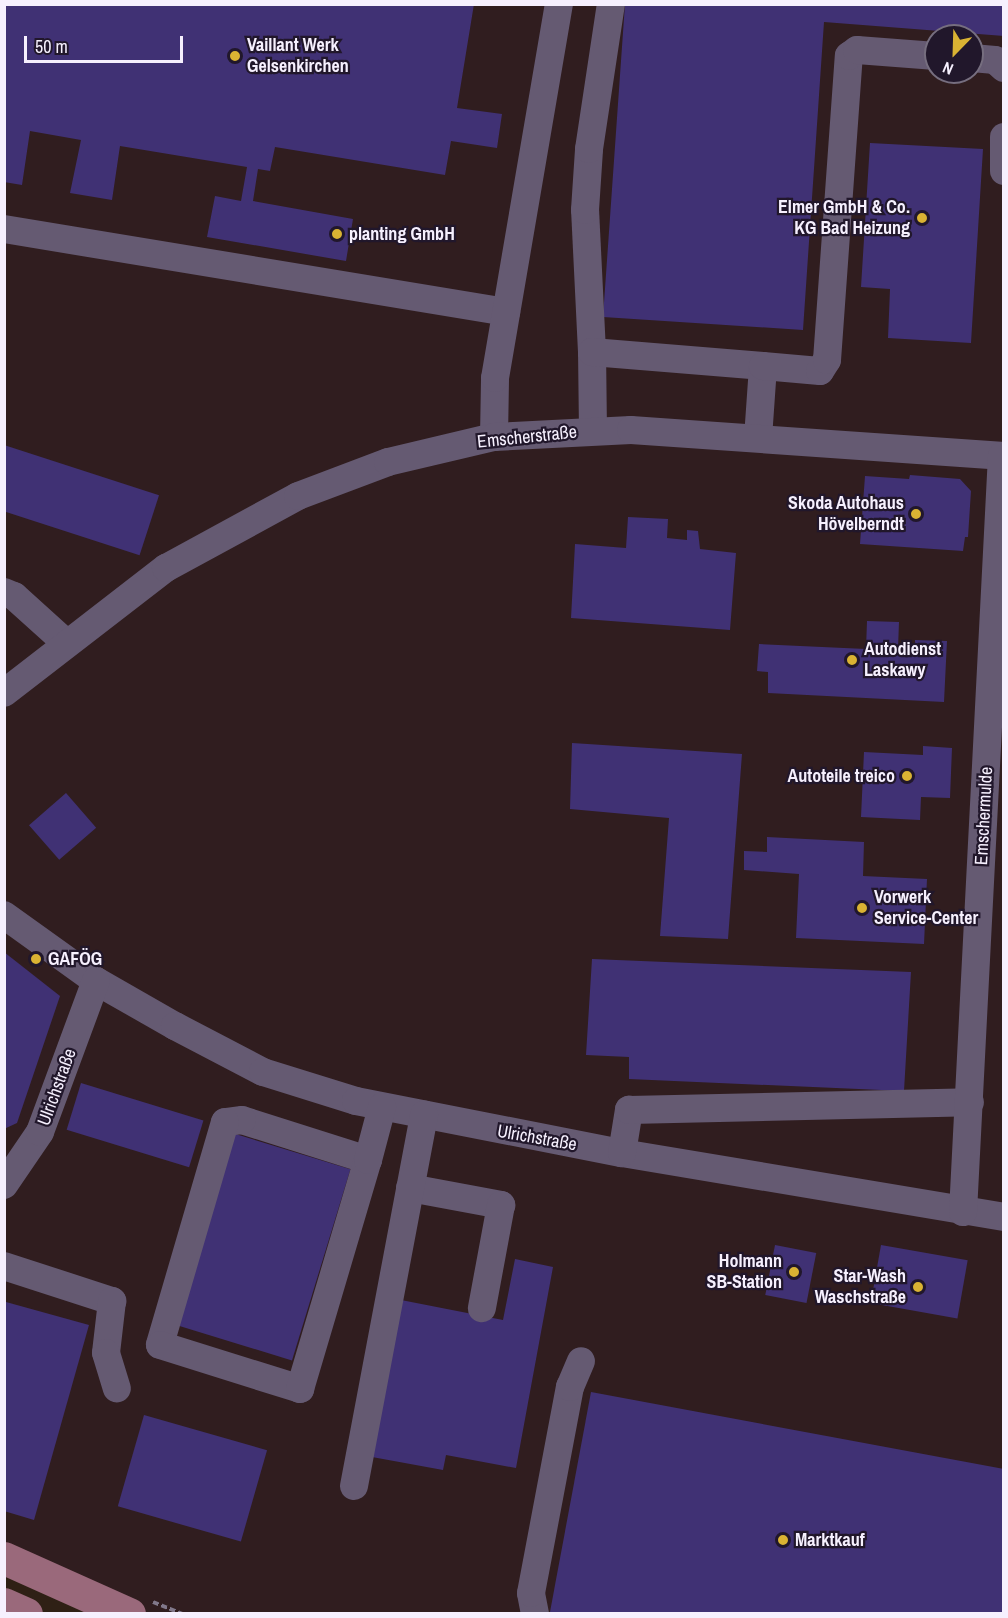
<!DOCTYPE html>
<html>
<head>
<meta charset="utf-8">
<style>
	body { margin:0 }
	#map { position:relative; width:1008px; height:1618px; overflow:hidden; background:#21172b; font-family:"Archivo Narrow",sans-serif }
	div>[style] { position:absolute }
	[style*='--x'] { left:calc(var(--x)*1px); top:calc(var(--y)*1px); width:calc(var(--w)*1px); rotate:calc(var(--a)*1deg) }
	.commercial>* { inset:0; background:#301d1f }
	.industrial>* { inset:0; background:#2f2015 }
	.building>* { inset:0; background:#403174; transform-origin:0 0 }
	.path>* { height:4px; margin-top:-2px; transform-origin:0; background:repeating-linear-gradient(90deg,#81788a 0 6px,transparent 0 9px) }
	.minor>* { height:28px; margin:-14px; padding:0 14px; transform-origin:14px; border-radius:14px; background:#655a72 }
	.major>* { height:33px; margin:-16.5px; padding:0 16.5px; transform-origin:16.5px; border-radius:16.5px; background:#9a697b }
	.dots>* { width:16px; height:16px; translate:-50% -50%; box-sizing:border-box; border:3px solid #21172b; border-radius:50% }
	span { translate:-50% -50%; white-space:nowrap; text-align:center; line-height:1.15; -webkit-text-stroke:4.5px #21172b; paint-order:stroke }
	.poi-label { font-size:18px; color:#f6f0fe; font-weight:700 }
	.left { translate:0 -50%; text-align:left }
	.right { translate:-100% -50%; text-align:right }
	.street-label { font-size:18px; color:#f6f0fe }
	.frame { position:absolute; inset:0; border:6px solid #f6f0fe; pointer-events:none }
	.north { position:absolute; left:924px; top:24px; width:60px; height:60px; box-sizing:border-box; background:#21172b; border:2px solid #766e7f; border-radius:50%; rotate:203deg; font-size:16px; font-weight:700; line-height:24px; text-align:center; color:#f6f0fe }
	.north::after { content:''; display:block; margin:auto; width:21px; height:27px; background:#dab333; clip-path:polygon(50% 0,100% 100%,50% 72%,0 100%) }
	.scale { position:absolute; left:24px; top:36px; width:159px; height:27px; box-sizing:border-box; border:3px solid #f6f0fe; border-top:0; padding-left:8px; font-size:18px; line-height:21px; white-space:nowrap; color:#f6f0fe; -webkit-text-stroke:4px #21172b; paint-order:stroke }
</style>
</head>
<body>
<div id="map">
	<div class="commercial">
		<div style="clip-path:polygon(evenodd,4px 5px,1003px 5px,1003px 1613px,114px 1614px,5px 1567px,4px 5px,936px 36px,972px 36px,972px 72px,936px 72px,936px 36px)"></div>
	</div>
	<div class="industrial">
		<div style="clip-path:polygon(5px 1567px,114px 1613px,5px 1613px)"></div>
	</div>
	<div class="building">
		<div style="clip-path:polygon(4px 4px,474px 4px,457px 108px,502px 114px,497px 148px,451px 141px,445px 175px,275px 147px,270px 171px,258px 169px,253px 201px,353px 219px,346px 261px,207px 237px,215px 196px,241px 201px,247px 167px,120px 146px,112px 200px,70px 193px,81px 140px,30px 131px,22px 185px,4px 182px)"></div>
		<div style="clip-path:polygon(625px 4px,1004px 4px,1004px 36px,824px 22px,803px 330px,603px 317px)"></div>
		<div style="clip-path:polygon(870px 143px,983px 149px,971px 343px,888px 338px,890px 289px,861px 287px)"></div>
		<div style="left:4px;top:445px;width:163px;height:63px;rotate:18deg"></div>
		<div style="clip-path:polygon(910px 475px,960px 479px,971px 491px,968px 537px,965px 537px,963px 551px,860px 544px,865px 476px,909px 479px)"></div>
		<div style="clip-path:polygon(628px 517px,668px 519px,667px 538px,687px 540px,687px 530px,698px 531px,700px 549px,736px 553px,730px 630px,571px 618px,575px 544px,626px 548px)"></div>
		<div style="clip-path:polygon(867px 621px,899px 622px,898px 649px,915px 650px,915px 640px,947px 641px,944px 702px,768px 693px,768px 672px,757px 671px,759px 644px,866px 649px)"></div>
		<div style="clip-path:polygon(572px 743px,742px 754px,728px 939px,660px 936px,669px 818px,570px 809px)"></div>
		<div style="clip-path:polygon(923px 746px,952px 748px,950px 798px,921px 797px,920px 820px,861px 817px,864px 752px,923px 755px)"></div>
		<div style="left:66px;top:793px;width:46px;height:49px;rotate:49deg"></div>
		<div style="clip-path:polygon(767px 837px,864px 842px,863px 876px,927px 879px,924px 944px,796px 938px,799px 874px,744px 870px,744px 851px,767px 852px)"></div>
		<div style="clip-path:polygon(4px 952px,60px 996px,17px 1123px,4px 1129px)"></div>
		<div style="clip-path:polygon(592px 959px,911px 972px,904px 1091px,629px 1079px,629px 1057px,586px 1055px)"></div>
		<div style="left:81px;top:1083px;width:128px;height:49px;rotate:17deg"></div>
		<div style="left:229px;top:1132px;width:127px;height:200px;rotate:17deg"></div>
		<div style="left:775px;top:1245px;width:42px;height:51px;rotate:11deg"></div>
		<div style="left:881px;top:1245px;width:88px;height:59px;rotate:10deg"></div>
		<div style="clip-path:polygon(515px 1259px,553px 1267px,516px 1468px,446px 1455px,443px 1470px,372px 1457px,401px 1300px,503px 1320px)"></div>
		<div style="clip-path:polygon(6px 1302px,89px 1325px,34px 1520px,4px 1511px)"></div>
		<div style="clip-path:polygon(591px 1392px,1004px 1469px,1004px 1614px,550px 1612px)"></div>
		<div style="left:144px;top:1415px;width:128px;height:95px;rotate:16deg"></div>
	</div>
	<div class="path">
		<div style="--x:153;--y:1602;--w:32;--a:22"></div>
	</div>
	<div class="minor">
		<div style="--x:972;--y:58;--w:23;--a:5"></div>
		<div style="--x:995;--y:60;--w:12;--a:42"></div>
		<div style="--x:1004;--y:137;--w:34;--a:90"></div>
		<div style="--x:4;--y:229;--w:509;--a:9.39"></div>
		<div style="--x:592;--y:352;--w:142;--a:-92.8"></div>
		<div style="--x:585;--y:210;--w:61;--a:-86.2"></div>
		<div style="--x:589;--y:149;--w:147;--a:-81.4"></div>
		<div style="--x:593;--y:431;--w:79;--a:-90.7"></div>
		<div style="--x:592;--y:352;--w:172;--a:4.7"></div>
		<div style="--x:494;--y:437;--w:59;--a:-89"></div>
		<div style="--x:495;--y:378;--w:379;--a:-80.3"></div>
		<div style="--x:758;--y:438;--w:72;--a:-86"></div>
		<div style="--x:763;--y:366;--w:57;--a:5"></div>
		<div style="--x:820;--y:371;--w:13;--a:-58"></div>
		<div style="--x:827;--y:360;--w:305;--a:-85.9"></div>
		<div style="--x:849;--y:56;--w:10;--a:-37"></div>
		<div style="--x:857;--y:50;--w:79;--a:4.3"></div>
		<div style="--x:4;--y:592;--w:11;--a:22"></div>
		<div style="--x:14;--y:596;--w:70;--a:42.1"></div>
		<div style="--x:4;--y:693;--w:205;--a:-37.7"></div>
		<div style="--x:166;--y:568;--w:150;--a:-28.6"></div>
		<div style="--x:298;--y:496;--w:96;--a:-20.7"></div>
		<div style="--x:388;--y:462;--w:109;--a:-13.3"></div>
		<div style="--x:494;--y:437;--w:137;--a:-2.9"></div>
		<div style="--x:631;--y:430;--w:374;--a:4"></div>
		<div style="--x:4;--y:915;--w:113;--a:35.7"></div>
		<div style="--x:96;--y:981;--w:91;--a:29.7"></div>
		<div style="--x:175;--y:1026;--w:99;--a:27.6"></div>
		<div style="--x:263;--y:1072;--w:97;--a:17.3"></div>
		<div style="--x:356;--y:1101;--w:271;--a:11.1"></div>
		<div style="--x:622;--y:1153;--w:387;--a:9.5"></div>
		<div style="--x:622;--y:1153;--w:44;--a:-80.8"></div>
		<div style="--x:629;--y:1110;--w:341;--a:-1.3"></div>
		<div style="--x:368;--y:1160;--w:132;--a:-162.4"></div>
		<div style="--x:242;--y:1120;--w:17;--a:173"></div>
		<div style="--x:225;--y:1122;--w:232;--a:106.3"></div>
		<div style="--x:160;--y:1345;--w:147;--a:17.4"></div>
		<div style="--x:300;--y:1389;--w:239;--a:-73.5"></div>
		<div style="--x:368;--y:1160;--w:55;--a:-75.2"></div>
		<div style="--x:4;--y:1185;--w:64;--a:-55.8"></div>
		<div style="--x:40;--y:1132;--w:161;--a:-69.7"></div>
		<div style="--x:410;--y:1188;--w:93;--a:10.6"></div>
		<div style="--x:501;--y:1205;--w:105;--a:100.5"></div>
		<div style="--x:963;--y:1212;--w:757;--a:-87.05"></div>
		<div style="--x:4;--y:1266;--w:114;--a:18"></div>
		<div style="--x:112;--y:1301;--w:52;--a:96.6"></div>
		<div style="--x:106;--y:1353;--w:37;--a:73"></div>
		<div style="--x:354;--y:1486;--w:378;--a:-79.3"></div>
		<div style="--x:535;--y:1614;--w:21;--a:-101"></div>
		<div style="--x:531;--y:1593;--w:210;--a:-79.3"></div>
		<div style="--x:570;--y:1387;--w:28;--a:-67"></div>
	</div>
	<div class="major">
		<div style="--x:4;--y:1558;--w:137;--a:24.1"></div>
		<div style="--x:4;--y:1604;--w:24;--a:24"></div>
	</div>
	<div class="dots">
		<div style="left:235px;top:56px;background:#dab333"></div>
		<div style="left:922px;top:218px;background:#dab333"></div>
		<div style="left:337px;top:234px;background:#dab333"></div>
		<div style="left:916px;top:514px;background:#dab333"></div>
		<div style="left:852px;top:660px;background:#dab333"></div>
		<div style="left:907px;top:776px;background:#dab333"></div>
		<div style="left:862px;top:908px;background:#dab333"></div>
		<div style="left:36px;top:959px;background:#dab333"></div>
		<div style="left:794px;top:1272px;background:#dab333"></div>
		<div style="left:918px;top:1287px;background:#dab333"></div>
		<div style="left:783px;top:1540px;background:#dab333"></div>
	</div>
	<div class="poi-label">
		<span class="left" style="left:247px;top:56px">Vaillant Werk<br>Gelsenkirchen</span>
		<span class="right" style="left:910px;top:218px">Elmer GmbH &amp; Co.<br>KG Bad Heizung</span>
		<span class="left" style="left:349px;top:234px">planting GmbH</span>
		<span class="right" style="left:904px;top:514px">Skoda Autohaus<br>Hövelberndt</span>
		<span class="left" style="left:864px;top:660px">Autodienst<br>Laskawy</span>
		<span class="right" style="left:895px;top:776px">Autoteile treico</span>
		<span class="left" style="left:874px;top:908px">Vorwerk<br>Service-Center</span>
		<span class="left" style="left:48px;top:959px">GAFÖG</span>
		<span class="right" style="left:782px;top:1272px">Holmann<br>SB-Station</span>
		<span class="right" style="left:906px;top:1287px">Star-Wash<br>Waschstraße</span>
		<span class="left" style="left:795px;top:1540px">Marktkauf</span>
	</div>
	<div class="street-label">
		<span style="left:527px;top:437px;rotate:-6deg">Emscherstraße</span>
		<span style="left:984px;top:816px;rotate:-87deg">Emschermulde</span>
		<span style="left:57px;top:1087px;rotate:-70deg">Ulrichstraße</span>
		<span style="left:537px;top:1138px;rotate:10deg">Ulrichstraße</span>
	</div>
	<div class="frame"></div>
	<div class="north">N</div>
	<div class="scale">50 m</div>
</div>
</body>
</html>
